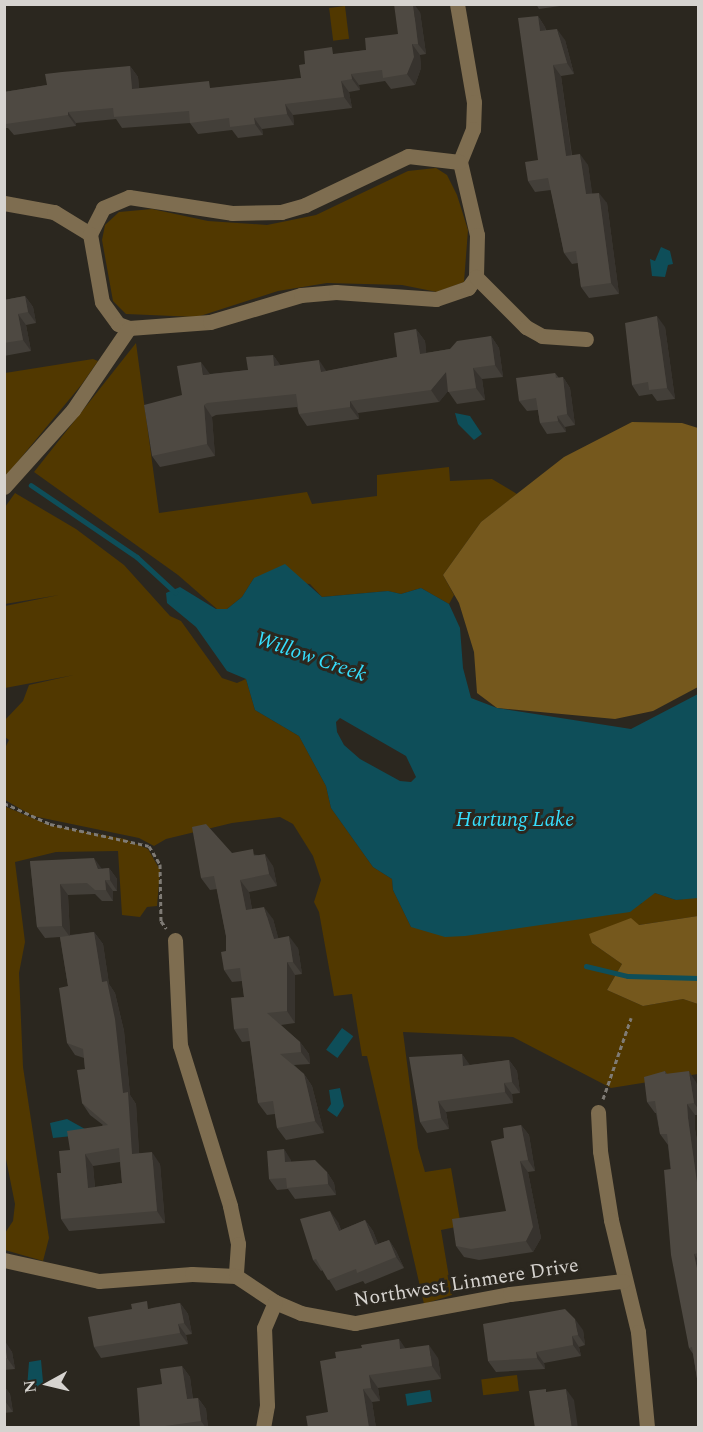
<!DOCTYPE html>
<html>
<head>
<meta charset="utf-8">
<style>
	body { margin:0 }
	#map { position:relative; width:703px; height:1432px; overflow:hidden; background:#2b271f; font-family:Spectral,serif }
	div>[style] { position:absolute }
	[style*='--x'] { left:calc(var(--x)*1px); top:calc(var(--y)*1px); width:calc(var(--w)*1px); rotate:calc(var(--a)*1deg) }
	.green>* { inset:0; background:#513800; transform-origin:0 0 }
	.forest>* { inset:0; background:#75581d }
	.water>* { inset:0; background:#0e4e59; transform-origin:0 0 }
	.stream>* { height:4.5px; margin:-2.25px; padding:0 2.25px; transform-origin:2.25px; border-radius:2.25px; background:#0e4e59 }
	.path>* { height:3px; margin-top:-1.5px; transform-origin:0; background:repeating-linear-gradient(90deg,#7f7b75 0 4.5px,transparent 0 7.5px) }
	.minor>* { height:15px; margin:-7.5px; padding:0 7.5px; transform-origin:7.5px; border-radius:7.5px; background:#7e6d50 }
	.wall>* { inset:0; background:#433f39 }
	.shaded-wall>* { inset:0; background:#37332e }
	.building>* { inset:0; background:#4e4942 }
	span { translate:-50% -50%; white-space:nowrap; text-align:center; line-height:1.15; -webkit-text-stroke:6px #2b271f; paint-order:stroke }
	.street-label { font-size:20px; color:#d6d3cf }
	.water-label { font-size:21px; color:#36defc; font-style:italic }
	.frame { position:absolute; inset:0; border:6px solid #d6d3cf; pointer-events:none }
	.north { position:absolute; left:18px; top:1354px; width:60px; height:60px; -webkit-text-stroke:4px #2b271f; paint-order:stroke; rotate:262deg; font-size:16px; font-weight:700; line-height:24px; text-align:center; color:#d6d3cf }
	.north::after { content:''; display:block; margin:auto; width:21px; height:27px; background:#d6d3cf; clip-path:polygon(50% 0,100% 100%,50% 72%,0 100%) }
</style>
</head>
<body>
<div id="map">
	<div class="green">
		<div style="left:345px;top:6px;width:33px;height:16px;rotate:83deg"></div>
		<div style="clip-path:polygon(436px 168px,447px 175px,457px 195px,468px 230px,464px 282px,437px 292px,402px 285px,327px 283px,278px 291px,197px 317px,126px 314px,113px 301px,102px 240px,105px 225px,119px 212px,152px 209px,208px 221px,267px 225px,316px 215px,408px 171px)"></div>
		<div style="clip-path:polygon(136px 343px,159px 513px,307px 492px,312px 504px,377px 496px,377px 475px,449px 467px,450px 481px,492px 479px,517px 494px,481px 522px,443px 575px,454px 595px,449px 604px,421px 588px,401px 594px,388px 591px,322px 597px,310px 584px,254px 578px,242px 597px,227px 609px,217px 609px,178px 575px,34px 472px)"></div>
		<div style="clip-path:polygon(93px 359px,98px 361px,82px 384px,5px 477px,5px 373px)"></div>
		<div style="clip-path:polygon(15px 493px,76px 529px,124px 565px,170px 616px,181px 621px,222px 678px,237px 683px,246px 679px,255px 710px,299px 736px,326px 786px,331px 808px,373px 867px,392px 879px,393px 890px,411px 927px,641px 904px,646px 896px,655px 893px,676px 900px,698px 897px,698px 916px,639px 925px,592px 943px,622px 964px,607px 990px,643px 1006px,683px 999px,698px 1004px,698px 1074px,611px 1088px,513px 1037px,403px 1032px,418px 1148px,425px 1172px,451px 1168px,461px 1226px,441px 1230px,452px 1295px,424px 1304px,367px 1056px,362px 1056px,352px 994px,334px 996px,319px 912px,314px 902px,321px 880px,313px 856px,293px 824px,280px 817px,232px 823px,166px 839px,154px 846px,139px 838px,33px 816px,5px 800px,5px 748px,9px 740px,5px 737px,5px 720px,23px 701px,29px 685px,74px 675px,5px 688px,5px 606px,59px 595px,5px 604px,5px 507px)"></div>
		<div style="clip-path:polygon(4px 806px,49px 825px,125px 839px,148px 849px,160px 870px,157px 906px,147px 907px,140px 917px,122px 915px,118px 851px,56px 852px,15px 862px,25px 942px,19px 973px,23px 1067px,49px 1238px,43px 1261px,5px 1250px,5px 1233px,13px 1221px,15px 1204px,4px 1149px)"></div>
		<div style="left:517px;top:1375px;width:16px;height:36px;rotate:83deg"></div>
	</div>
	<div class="forest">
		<div style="clip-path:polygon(632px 422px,682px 423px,698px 428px,698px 687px,653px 711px,615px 719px,497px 708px,477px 693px,474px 652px,459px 603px,443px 575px,481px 522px,564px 457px)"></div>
		<div style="clip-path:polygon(698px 916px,698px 1004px,683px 999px,643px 1006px,607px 990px,622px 964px,592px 943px,589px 934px,631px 918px,639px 925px)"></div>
	</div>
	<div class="water">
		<div style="clip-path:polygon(661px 247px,670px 251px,673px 264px,668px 265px,665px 277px,652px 276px,650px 259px,655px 261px)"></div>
		<div style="clip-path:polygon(455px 413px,470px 416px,482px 434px,474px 440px,458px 424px)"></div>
		<div style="clip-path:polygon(evenodd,285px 564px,322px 597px,388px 591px,401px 594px,421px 588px,449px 604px,460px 628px,463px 668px,471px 698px,497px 708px,631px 729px,698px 694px,698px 898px,676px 900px,655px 893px,630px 912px,465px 936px,445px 937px,411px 927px,393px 890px,392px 879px,373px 867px,331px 808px,326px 786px,299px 736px,255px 710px,246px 679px,227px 671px,196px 627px,167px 603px,166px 593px,180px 587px,216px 609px,227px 609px,242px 597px,254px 578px,285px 564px,340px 718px,406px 756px,416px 777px,411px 782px,400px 781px,360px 759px,344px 745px,337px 732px,336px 722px,340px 718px)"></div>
		<div style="left:342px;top:1028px;width:14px;height:27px;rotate:36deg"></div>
		<div style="clip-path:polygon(340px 1088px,344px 1106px,337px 1117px,327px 1110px,331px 1104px,329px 1090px)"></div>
		<div style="clip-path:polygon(67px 1119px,85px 1129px,82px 1135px,53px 1138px,50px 1123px)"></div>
		<div style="clip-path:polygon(41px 1360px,43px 1382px,34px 1389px,27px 1388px,29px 1362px)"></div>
		<div style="left:430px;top:1390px;width:12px;height:25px;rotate:81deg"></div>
	</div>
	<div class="stream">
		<div style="--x:31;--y:485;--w:128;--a:34.2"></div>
		<div style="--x:137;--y:557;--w:52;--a:42.6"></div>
		<div style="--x:586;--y:966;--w:43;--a:13.4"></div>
		<div style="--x:628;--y:976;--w:70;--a:1.6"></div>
	</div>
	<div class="path">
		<div style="--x:4;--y:803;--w:51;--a:24.5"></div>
		<div style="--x:50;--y:824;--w:101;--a:12.5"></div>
		<div style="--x:149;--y:846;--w:21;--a:59"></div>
		<div style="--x:160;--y:864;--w:57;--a:89"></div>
		<div style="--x:161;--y:921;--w:9;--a:54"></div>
		<div style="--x:603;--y:1099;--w:86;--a:-70.9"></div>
	</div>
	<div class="minor">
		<div style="--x:457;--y:4;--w:99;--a:80.2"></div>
		<div style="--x:474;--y:102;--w:27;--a:92"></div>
		<div style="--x:473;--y:129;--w:35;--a:112"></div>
		<div style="--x:460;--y:162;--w:75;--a:76.9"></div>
		<div style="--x:477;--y:235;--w:42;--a:91.4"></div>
		<div style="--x:4;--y:203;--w:51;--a:10.2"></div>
		<div style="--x:54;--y:212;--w:42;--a:31.4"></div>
		<div style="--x:90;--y:234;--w:29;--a:-63"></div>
		<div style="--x:103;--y:208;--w:28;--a:-23"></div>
		<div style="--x:129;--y:197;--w:104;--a:8.8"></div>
		<div style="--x:232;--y:213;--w:49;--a:-1.2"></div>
		<div style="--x:281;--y:212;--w:25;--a:-16"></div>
		<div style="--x:305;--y:205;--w:114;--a:-25.4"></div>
		<div style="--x:408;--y:156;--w:52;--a:6.6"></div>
		<div style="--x:90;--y:234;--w:69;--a:80"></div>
		<div style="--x:102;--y:302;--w:27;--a:54"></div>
		<div style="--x:118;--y:324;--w:12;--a:20"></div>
		<div style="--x:129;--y:328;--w:81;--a:-4.2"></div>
		<div style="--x:210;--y:322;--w:95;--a:-16.5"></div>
		<div style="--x:301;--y:295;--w:35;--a:-5"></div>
		<div style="--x:336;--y:292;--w:100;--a:4"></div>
		<div style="--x:436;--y:299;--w:34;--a:-19"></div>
		<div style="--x:468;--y:288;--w:14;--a:-54"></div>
		<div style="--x:476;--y:277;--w:71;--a:45"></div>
		<div style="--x:526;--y:327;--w:18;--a:29"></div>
		<div style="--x:542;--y:336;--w:44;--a:3.9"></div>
		<div style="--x:4;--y:487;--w:103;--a:-48.1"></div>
		<div style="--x:73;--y:410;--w:99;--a:-55.7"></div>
		<div style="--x:175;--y:940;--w:105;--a:87.3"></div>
		<div style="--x:180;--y:1045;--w:169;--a:72.7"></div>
		<div style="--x:230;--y:1206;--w:39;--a:78"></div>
		<div style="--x:238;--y:1244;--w:32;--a:94"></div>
		<div style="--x:598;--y:1112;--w:39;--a:87"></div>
		<div style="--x:600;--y:1151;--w:70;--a:80.9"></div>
		<div style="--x:611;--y:1220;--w:115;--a:76.4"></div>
		<div style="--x:638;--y:1332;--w:96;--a:84.6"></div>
		<div style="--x:4;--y:1260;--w:97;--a:12.5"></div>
		<div style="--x:99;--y:1281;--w:93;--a:-4.3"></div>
		<div style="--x:192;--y:1274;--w:44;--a:2.6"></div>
		<div style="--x:236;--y:1276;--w:47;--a:33.7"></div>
		<div style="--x:275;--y:1302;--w:28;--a:23"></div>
		<div style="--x:301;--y:1313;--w:55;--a:10.5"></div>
		<div style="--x:355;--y:1323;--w:158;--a:-10.6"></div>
		<div style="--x:510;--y:1294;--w:114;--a:-6.6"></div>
		<div style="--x:263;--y:1428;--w:23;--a:-80"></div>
		<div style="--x:267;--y:1405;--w:77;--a:-92.2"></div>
		<div style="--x:264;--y:1328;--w:28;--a:-67"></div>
	</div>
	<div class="wall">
		<div style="clip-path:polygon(536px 4px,560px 4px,560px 6px,539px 9px)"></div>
		<div style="clip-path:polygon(420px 12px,426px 54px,420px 55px,421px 68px,415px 85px,391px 89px,385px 81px,359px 85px,360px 90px,349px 92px,352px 108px,293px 115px,294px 125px,262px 129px,263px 135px,238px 138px,232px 130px,198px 134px,190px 123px,122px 128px,116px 119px,76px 123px,76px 126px,14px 135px,8px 128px,4px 128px,4px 92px,47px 85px,130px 66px,138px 77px,139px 88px,214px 88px,301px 78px,305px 64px,336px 54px,366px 50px,398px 34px)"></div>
		<div style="clip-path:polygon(538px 16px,545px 27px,546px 30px,565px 40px,574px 74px,561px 76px,572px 155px,588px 165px,592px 194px,607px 203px,619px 294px,589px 298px,581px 287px,578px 263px,572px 264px,564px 253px,551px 190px,535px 192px,528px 181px,538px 160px)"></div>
		<div style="clip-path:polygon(25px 296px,33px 307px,36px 323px,26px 325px,31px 351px,4px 356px,4px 300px)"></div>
		<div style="clip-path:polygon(665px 327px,675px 399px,657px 401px,652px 394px,639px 396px,632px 385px)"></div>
		<div style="clip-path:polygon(416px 329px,425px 341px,426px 353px,450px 349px,491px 336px,499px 348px,503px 377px,482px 379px,485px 400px,457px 404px,448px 391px,439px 402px,358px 413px,359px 419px,307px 426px,299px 414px,297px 407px,216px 415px,212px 417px,215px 456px,160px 467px,152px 456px,182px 395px,210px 374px,248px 370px,273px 355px,280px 365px,327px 371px,397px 357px)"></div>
		<div style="clip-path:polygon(555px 373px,559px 378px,563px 377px,570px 388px,575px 425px,565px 427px,566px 432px,547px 434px,540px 423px,538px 410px,527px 411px,519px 401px)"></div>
		<div style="clip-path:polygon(232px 853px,258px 855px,273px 866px,277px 886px,249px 892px,252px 909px,273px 919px,278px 938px,298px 948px,302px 974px,295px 975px,295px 1023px,281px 1025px,300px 1042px,309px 1054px,310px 1064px,294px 1065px,304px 1074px,312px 1086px,324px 1133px,286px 1140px,277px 1128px,275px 1114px,267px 1115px,258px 1103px,250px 1041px,242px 1042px,234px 1029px,244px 997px,242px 981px,232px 982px,224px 970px,226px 951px,226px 936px,217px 889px,210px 890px,201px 878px)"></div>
		<div style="clip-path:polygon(evenodd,30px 861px,102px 869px,109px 868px,117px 879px,117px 891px,113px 891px,113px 901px,102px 901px,95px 894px,68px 895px,70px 935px,94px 932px,103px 944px,109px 984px,115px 993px,124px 1031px,130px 1095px,136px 1104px,139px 1153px,160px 1164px,165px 1223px,69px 1231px,61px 1219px,61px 1173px,70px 1150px,103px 1125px,90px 1115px,82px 1103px,85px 1069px,84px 1058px,75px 1055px,67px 1043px,68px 986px,60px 937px,45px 938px,37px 927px,30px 861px,120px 1162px,122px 1183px,95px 1187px,93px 1166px,120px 1162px)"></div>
		<div style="clip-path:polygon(462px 1054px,469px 1065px,509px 1060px,517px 1071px,520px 1093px,512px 1094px,513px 1103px,446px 1112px,449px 1129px,427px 1133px,420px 1122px)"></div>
		<div style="clip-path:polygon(665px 1071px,667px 1074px,696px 1082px,699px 1096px,699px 1115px,695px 1115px,695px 1129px,699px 1152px,699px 1391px,693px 1354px,689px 1348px,668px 1145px,660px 1134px,656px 1113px,655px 1113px,647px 1102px)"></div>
		<div style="clip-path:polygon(521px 1125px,529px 1135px,535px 1171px,528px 1172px,541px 1238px,533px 1252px,479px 1260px,464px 1257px,456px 1246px,506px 1211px,504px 1138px)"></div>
		<div style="clip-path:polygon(284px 1149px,291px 1162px,327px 1172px,334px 1183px,336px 1195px,295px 1199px,288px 1189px,277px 1190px,269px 1179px)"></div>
		<div style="clip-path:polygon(365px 1220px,373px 1231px,378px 1244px,389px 1240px,396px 1251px,404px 1268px,365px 1284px,363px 1281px,336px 1291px,323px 1270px,321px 1271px,313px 1260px,338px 1222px,341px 1230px)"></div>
		<div style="clip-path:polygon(180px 1303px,188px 1314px,192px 1334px,186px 1335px,188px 1344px,101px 1358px,94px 1347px,152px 1308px)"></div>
		<div style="clip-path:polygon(583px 1330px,585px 1345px,579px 1347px,581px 1356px,544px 1363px,545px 1369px,496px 1372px,488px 1361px)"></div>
		<div style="clip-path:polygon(399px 1339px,405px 1349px,438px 1358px,441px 1379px,378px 1388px,380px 1401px,372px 1402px,376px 1428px,308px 1428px,328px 1412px,336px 1358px,362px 1348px)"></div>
		<div style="clip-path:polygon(4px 1341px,12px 1352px,15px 1369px,4px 1370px)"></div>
		<div style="clip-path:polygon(182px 1366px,190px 1377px,193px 1399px,198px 1398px,206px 1409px,208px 1428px,140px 1428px,162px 1384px)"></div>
		<div style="clip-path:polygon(4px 1386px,10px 1394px,13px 1412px,4px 1413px)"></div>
	</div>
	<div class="shaded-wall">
		<div style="clip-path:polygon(413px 4px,414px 4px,420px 12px,426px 54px,418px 44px)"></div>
		<div style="clip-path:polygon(538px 16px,545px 27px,547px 42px,540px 31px)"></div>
		<div style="clip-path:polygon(557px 29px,565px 40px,574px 74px,567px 63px)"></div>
		<div style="clip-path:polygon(412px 44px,420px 55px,421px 68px,415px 85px,407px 74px)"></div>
		<div style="clip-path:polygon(553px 65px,561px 76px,573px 167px,566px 156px)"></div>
		<div style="clip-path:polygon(130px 66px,138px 77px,140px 100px,132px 89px)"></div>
		<div style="clip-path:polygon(351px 74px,359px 85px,360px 90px,352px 79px)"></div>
		<div style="clip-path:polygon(341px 81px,349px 92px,352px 108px,344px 97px)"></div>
		<div style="clip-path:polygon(285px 104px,293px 115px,294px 125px,287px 114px)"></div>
		<div style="clip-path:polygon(68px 112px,76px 123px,76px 126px,68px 115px)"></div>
		<div style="clip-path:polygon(254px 118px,262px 129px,263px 135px,255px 124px)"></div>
		<div style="clip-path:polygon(580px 154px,588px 165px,594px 205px,586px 194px)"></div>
		<div style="clip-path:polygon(599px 193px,607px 203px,619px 294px,611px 283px)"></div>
		<div style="clip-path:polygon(25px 296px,33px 307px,36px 323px,28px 312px)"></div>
		<div style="clip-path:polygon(18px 314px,26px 325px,31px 351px,23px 340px)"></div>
		<div style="clip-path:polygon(657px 316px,665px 327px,675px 399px,667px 388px)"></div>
		<div style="clip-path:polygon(416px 329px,425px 341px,428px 366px,420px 354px)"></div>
		<div style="clip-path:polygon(491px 336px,499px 348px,503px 377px,495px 365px)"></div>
		<div style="clip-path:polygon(273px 355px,281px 366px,274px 366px)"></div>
		<div style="clip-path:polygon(319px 360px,327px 372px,321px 372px)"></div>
		<div style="clip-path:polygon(201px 362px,210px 374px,203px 375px)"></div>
		<div style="clip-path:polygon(473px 368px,482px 379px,485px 400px,476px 388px)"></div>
		<div style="clip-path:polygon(446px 372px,454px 384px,439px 402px,431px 390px)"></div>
		<div style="clip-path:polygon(563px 377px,570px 388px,575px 425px,567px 414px)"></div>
		<div style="clip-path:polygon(350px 401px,358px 413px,359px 419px,350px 407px)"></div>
		<div style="clip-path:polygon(204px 405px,212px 417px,215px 456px,207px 444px)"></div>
		<div style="clip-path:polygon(557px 416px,565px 427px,566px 432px,558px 421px)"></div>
		<div style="clip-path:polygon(265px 854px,273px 866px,277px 886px,269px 874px)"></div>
		<div style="clip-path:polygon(94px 858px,102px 869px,98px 869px)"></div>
		<div style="clip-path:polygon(109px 868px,117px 879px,117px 891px,110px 880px)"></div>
		<div style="clip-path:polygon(105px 880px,113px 891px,113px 901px,106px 890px)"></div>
		<div style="clip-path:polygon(240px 880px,249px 892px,254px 922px,246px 910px)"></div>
		<div style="clip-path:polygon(60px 884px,68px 895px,70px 937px,62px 926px)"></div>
		<div style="clip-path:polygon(264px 907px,273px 919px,282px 951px,274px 939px)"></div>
		<div style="clip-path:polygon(94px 932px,103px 944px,109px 984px,115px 993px,124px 1031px,130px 1095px,136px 1104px,140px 1166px,132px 1154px,123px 1093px,102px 982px)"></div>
		<div style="clip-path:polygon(289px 936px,298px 948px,302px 974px,293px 962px)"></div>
		<div style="clip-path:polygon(287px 962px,295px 975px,295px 1023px,287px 1011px)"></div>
		<div style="clip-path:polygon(300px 1042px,309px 1054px,310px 1064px,301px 1052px)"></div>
		<div style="clip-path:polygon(462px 1054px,470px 1065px,463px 1066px)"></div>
		<div style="clip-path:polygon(509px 1060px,517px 1071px,520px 1093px,512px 1082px)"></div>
		<div style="clip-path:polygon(689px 1071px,696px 1082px,699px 1096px,699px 1110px,694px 1103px)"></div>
		<div style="clip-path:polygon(304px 1074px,312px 1086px,324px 1133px,315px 1121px)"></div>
		<div style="clip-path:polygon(504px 1083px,512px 1094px,513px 1103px,505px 1092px)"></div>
		<div style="clip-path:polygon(438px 1101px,446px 1112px,449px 1129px,441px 1118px)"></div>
		<div style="clip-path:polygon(687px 1104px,695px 1115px,695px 1129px,699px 1152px,699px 1197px,688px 1118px)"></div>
		<div style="clip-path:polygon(521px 1125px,529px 1135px,535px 1171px,528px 1160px)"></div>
		<div style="clip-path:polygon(284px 1149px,291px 1160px,292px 1173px,285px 1162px)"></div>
		<div style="clip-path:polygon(152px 1152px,160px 1164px,165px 1223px,157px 1211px)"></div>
		<div style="clip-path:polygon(85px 1154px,93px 1166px,96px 1200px,88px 1188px)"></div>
		<div style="clip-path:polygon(520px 1161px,528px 1172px,541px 1238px,533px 1252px,526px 1241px)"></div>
		<div style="clip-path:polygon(327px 1172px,334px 1183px,336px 1195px,328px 1184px)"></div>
		<div style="clip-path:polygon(330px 1211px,338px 1222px,346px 1242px,339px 1231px)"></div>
		<div style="clip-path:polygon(365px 1220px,373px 1231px,383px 1256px,375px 1245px)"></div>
		<div style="clip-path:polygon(389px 1240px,396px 1251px,404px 1268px,396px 1257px)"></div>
		<div style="clip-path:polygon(694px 1254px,699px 1261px,699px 1278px)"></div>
		<div style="clip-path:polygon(180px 1303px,188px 1314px,192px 1334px,184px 1323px)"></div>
		<div style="clip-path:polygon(575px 1319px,583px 1330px,585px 1345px,578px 1335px)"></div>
		<div style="clip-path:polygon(178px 1324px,186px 1335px,188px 1344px,180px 1333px)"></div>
		<div style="clip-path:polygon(572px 1336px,579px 1347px,581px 1356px,573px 1345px)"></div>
		<div style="clip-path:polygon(399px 1339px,408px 1352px,400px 1349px)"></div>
		<div style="clip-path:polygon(5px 1341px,12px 1352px,15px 1369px,7px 1358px)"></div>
		<div style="clip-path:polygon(429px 1345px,438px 1358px,441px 1379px,432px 1366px)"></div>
		<div style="clip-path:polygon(536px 1352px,544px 1363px,545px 1369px,537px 1358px)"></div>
		<div style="clip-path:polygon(182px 1366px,190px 1377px,194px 1410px,187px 1399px)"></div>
		<div style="clip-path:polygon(369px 1375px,378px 1388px,380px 1401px,371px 1388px)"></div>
		<div style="clip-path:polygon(4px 1386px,10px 1394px,13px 1412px,5px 1401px)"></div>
		<div style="clip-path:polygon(363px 1389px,372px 1402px,376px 1428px,369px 1428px)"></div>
		<div style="clip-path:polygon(566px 1389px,574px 1400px,578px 1428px,572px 1428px)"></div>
		<div style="clip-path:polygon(198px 1398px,206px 1409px,208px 1428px,206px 1428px,201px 1421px)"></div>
	</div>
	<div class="building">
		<div style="clip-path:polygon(394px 4px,413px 4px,418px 44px,412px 44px,414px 57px,407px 74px,383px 78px,382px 70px,351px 74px,352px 79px,341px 81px,344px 97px,285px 104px,287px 114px,254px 118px,255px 124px,230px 127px,229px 118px,190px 123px,189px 111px,114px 117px,113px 108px,68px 112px,68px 115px,6px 124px,4px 116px,4px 92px,47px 85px,45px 74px,62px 72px,130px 66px,132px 89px,209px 81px,210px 88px,301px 78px,299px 65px,305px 64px,304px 51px,332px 47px,333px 54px,366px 50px,365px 38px,398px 34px)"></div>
		<div style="clip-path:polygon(538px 16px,540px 31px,557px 29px,567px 63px,553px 65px,566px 156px,580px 154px,586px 194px,599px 193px,611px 283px,581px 287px,576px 251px,564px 253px,548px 178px,528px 181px,525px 162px,538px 160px,518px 18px)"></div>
		<div style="clip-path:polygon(25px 296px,28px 312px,18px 314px,23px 340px,4px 343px,4px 300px)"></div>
		<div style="clip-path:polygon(657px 316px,667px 388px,649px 390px,648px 382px,632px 385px,625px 323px)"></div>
		<div style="clip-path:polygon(416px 329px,420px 354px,450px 349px,457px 341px,491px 336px,495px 365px,473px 368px,476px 388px,448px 392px,446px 372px,431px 390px,350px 401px,350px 407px,299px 414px,296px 394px,207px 403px,204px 405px,207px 444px,152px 456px,144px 405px,182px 395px,177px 366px,201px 362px,203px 375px,248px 370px,246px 357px,273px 355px,274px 366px,319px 360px,321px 372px,397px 357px,394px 333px)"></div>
		<div style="clip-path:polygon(555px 373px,556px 378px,563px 377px,567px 414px,557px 416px,558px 421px,540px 423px,536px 398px,519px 401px,516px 378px)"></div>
		<div style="clip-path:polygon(206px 824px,232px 853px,253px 849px,254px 856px,265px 854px,269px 874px,240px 880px,246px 910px,264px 907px,274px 939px,289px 936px,293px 962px,287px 962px,287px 1011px,267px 1013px,300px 1042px,301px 1052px,280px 1054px,304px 1074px,315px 1121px,277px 1128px,273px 1101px,258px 1103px,248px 1028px,234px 1029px,231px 998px,244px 997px,240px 968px,224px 970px,221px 952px,226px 951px,226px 936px,214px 876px,201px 878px,192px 827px)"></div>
		<div style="clip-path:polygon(94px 858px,98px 869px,109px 868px,110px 880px,105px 880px,106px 890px,95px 890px,87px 883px,60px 884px,62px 926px,37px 927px,30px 861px)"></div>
		<div style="clip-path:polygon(evenodd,94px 932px,102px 982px,107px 981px,115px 1019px,123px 1093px,128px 1092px,132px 1154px,152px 1152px,157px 1211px,61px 1219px,57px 1173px,61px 1173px,59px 1151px,70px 1150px,67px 1131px,108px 1125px,82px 1103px,77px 1070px,85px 1069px,83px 1049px,67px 1043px,59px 988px,68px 986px,60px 937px,94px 932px,119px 1148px,122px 1183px,88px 1188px,85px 1154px,119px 1148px)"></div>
		<div style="clip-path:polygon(462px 1054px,463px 1066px,509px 1060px,512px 1082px,504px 1083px,505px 1092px,438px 1101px,441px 1118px,420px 1122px,409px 1057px)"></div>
		<div style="clip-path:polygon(665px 1071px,665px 1074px,689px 1071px,694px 1103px,687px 1104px,688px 1118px,699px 1197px,699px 1253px,694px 1254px,699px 1278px,699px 1391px,692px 1347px,689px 1348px,671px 1255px,664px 1170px,671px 1169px,667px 1134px,660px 1134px,655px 1101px,647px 1102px,644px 1077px)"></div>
		<div style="clip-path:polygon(521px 1125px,528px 1160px,520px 1161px,533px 1227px,526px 1241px,471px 1249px,456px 1246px,452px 1219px,506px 1211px,491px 1141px,504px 1138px,503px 1128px)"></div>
		<div style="clip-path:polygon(284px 1149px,285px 1162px,315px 1160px,327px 1172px,328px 1184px,287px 1188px,286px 1178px,269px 1179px,267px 1151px)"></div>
		<div style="clip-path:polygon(330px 1211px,339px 1231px,365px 1220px,375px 1245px,389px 1240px,396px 1257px,357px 1273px,356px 1269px,328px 1280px,316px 1259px,313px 1260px,300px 1219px)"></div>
		<div style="clip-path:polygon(147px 1301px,148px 1309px,180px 1303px,184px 1323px,178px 1324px,180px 1333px,94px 1347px,88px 1317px,132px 1309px,131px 1304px)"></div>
		<div style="clip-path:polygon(565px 1309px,575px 1319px,578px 1335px,572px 1336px,573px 1345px,536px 1352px,537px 1358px,488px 1361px,483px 1324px)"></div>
		<div style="clip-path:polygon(399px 1339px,400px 1349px,429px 1345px,432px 1366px,369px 1375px,371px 1388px,363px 1389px,369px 1428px,308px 1428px,306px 1416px,328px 1412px,320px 1361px,336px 1358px,335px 1352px,362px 1348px,361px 1345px)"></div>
		<div style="clip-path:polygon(4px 1341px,7px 1358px,4px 1358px)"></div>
		<div style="clip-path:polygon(182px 1366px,187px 1399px,198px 1398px,201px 1421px,151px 1428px,140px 1428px,137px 1388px,162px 1384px,160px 1369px)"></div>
		<div style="clip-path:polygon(546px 1389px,546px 1392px,566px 1389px,572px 1428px,535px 1428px,529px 1391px)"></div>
	</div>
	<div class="street-label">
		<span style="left:466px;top:1283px;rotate:-9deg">Northwest Linmere Drive</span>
	</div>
	<div class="water-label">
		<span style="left:311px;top:657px;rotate:19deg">Willow Creek</span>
		<span style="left:515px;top:820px">Hartung Lake</span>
	</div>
	<div class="frame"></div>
	<div class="north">N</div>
</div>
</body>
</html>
